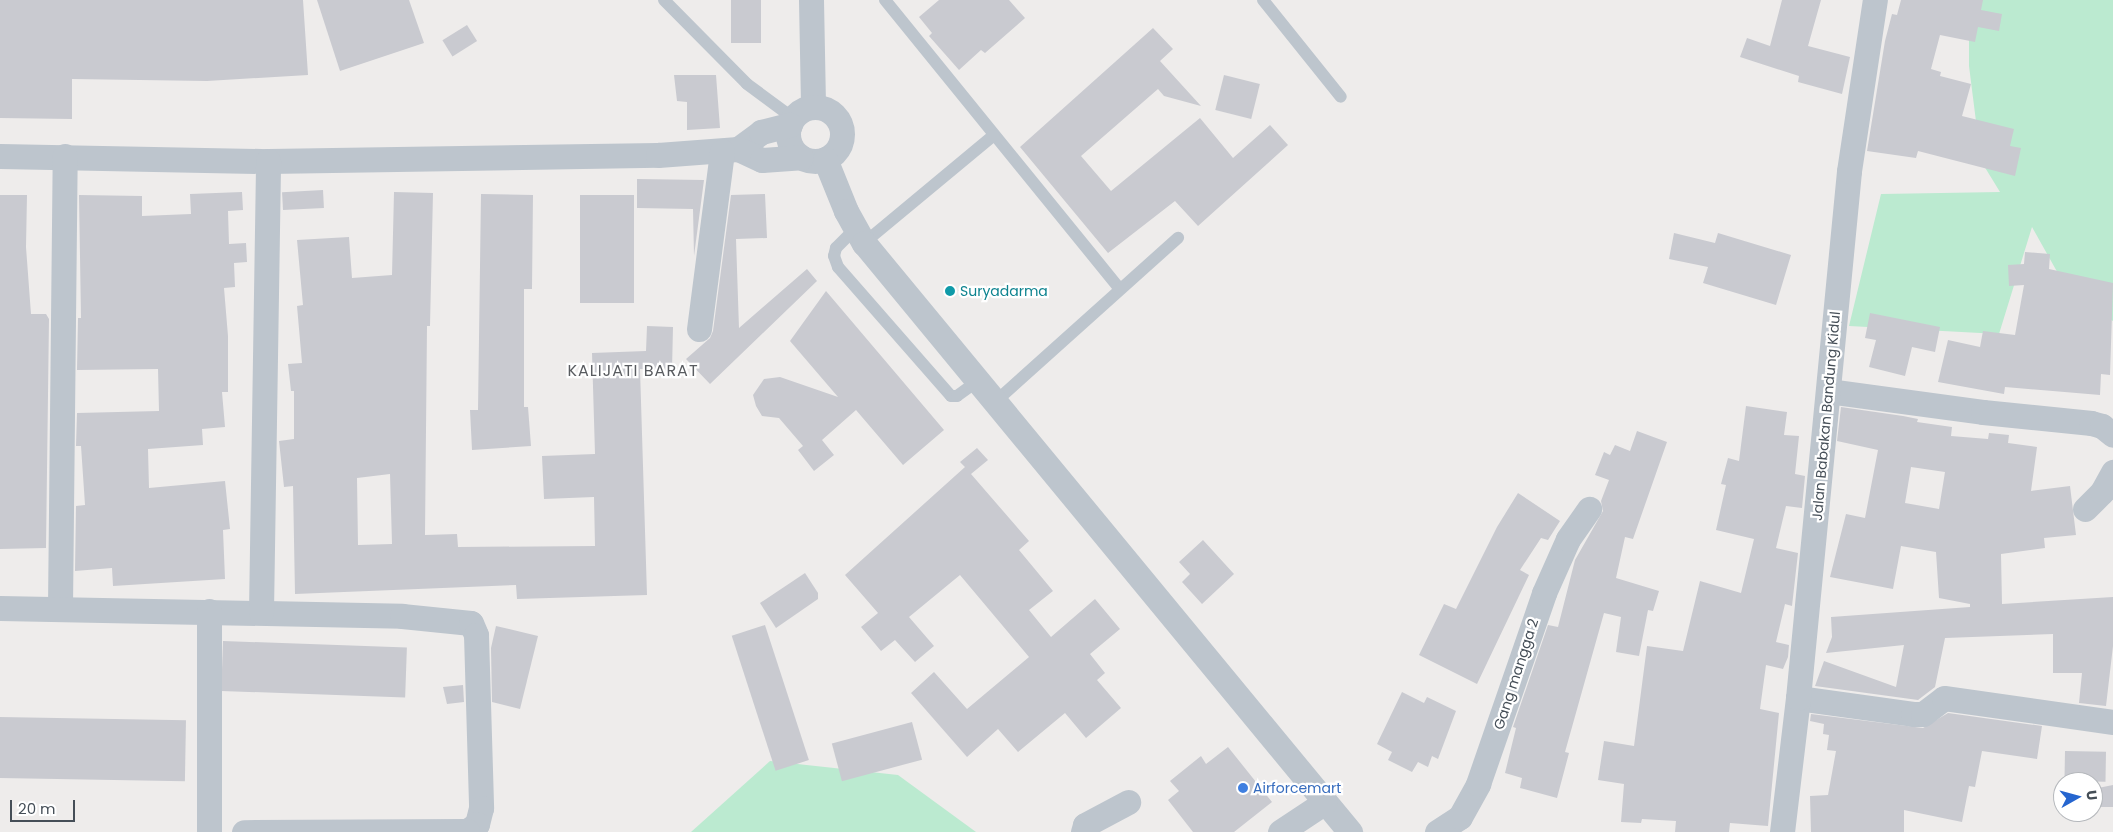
<!DOCTYPE html>
<html>
<head>
<meta charset="utf-8">
<style>
	body { margin:0 }
	#map { position:relative; width:2113px; height:832px; overflow:hidden; background:#eeeceb; font-family:Poppins,sans-serif }
	div>[style] { position:absolute }
	[style*='--x'] { left:calc(var(--x)*1px); top:calc(var(--y)*1px); width:calc(var(--w)*1px); rotate:calc(var(--a)*1deg) }
	.green>* { inset:0; background:#bbead0 }
	.building>* { inset:0; background:#c9cad0; transform-origin:0 0 }
	.lane>* { height:12px; margin:-6px; padding:0 6px; transform-origin:6px; border-radius:6px; background:#bdc5cd }
	.street>* { height:25px; margin:-12.5px; padding:0 12.5px; transform-origin:12.5px; border-radius:12.5px; background:#bdc5cd }
	.street>.ring { margin:-12.5px; padding:0; box-sizing:content-box; background:none; border:25px solid #bdc5cd; border-radius:50% }
	.dots>* { width:14px; height:14px; translate:-50% -50%; box-sizing:border-box; border:2px solid #fff; border-radius:50% }
	span { translate:-50% -50%; white-space:nowrap; text-align:center; line-height:1.15; -webkit-text-stroke:4.5px #fff; paint-order:stroke }
	.culture-label { font-size:14px; color:#0d838f }
	.left { translate:0 -50%; text-align:left }
	.street-label { font-size:14px; color:#454e57 }
	.shop-label { font-size:14px; color:#366cbe }
	.quarter-label { font-size:16px; color:#595c60; letter-spacing:1px }
	.north { position:absolute; left:2053px; top:772px; width:50px; height:50px; box-sizing:border-box; background:#fff; border:1px solid #b5b8bc; border-radius:50%; rotate:83deg; font-size:14px; font-weight:700; line-height:20px; text-align:center; color:#454e57 }
	.north::after { content:''; display:block; margin:auto; width:18px; height:22px; background:#2565cf; clip-path:polygon(50% 0,100% 100%,50% 72%,0 100%) }
	.scale { position:absolute; left:10px; top:800px; width:65px; height:22px; box-sizing:border-box; border:2px solid #454e57; border-top:0; padding-left:6px; font-size:15px; line-height:18px; white-space:nowrap; color:#454e57; -webkit-text-stroke:4px #fff; paint-order:stroke }
</style>
</head>
<body>
<div id="map">
	<div class="green">
		<div style="clip-path:polygon(1969px 0,2113px 0,2113px 321px,2069px 293px,2032px 227px,1999px 334px,1849px 326px,1881px 194px,2000px 192px,1981px 161px,1969px 66px)"></div>
		<div style="clip-path:polygon(770px 761px,898px 775px,976px 832px,691px 832px)"></div>
	</div>
	<div class="building">
		<div style="clip-path:polygon(0 0,303px 0,308px 75px,207px 81px,72px 79px,72px 119px,0 118px)"></div>
		<div style="clip-path:polygon(317px 0,409px 0,424px 43px,340px 71px)"></div>
		<div style="left:731px;top:0;width:30px;height:43px"></div>
		<div style="clip-path:polygon(939px 0,1009px 0,1025px 18px,985px 53px,981px 50px,959px 70px,929px 36px,932px 33px,919px 17px)"></div>
		<div style="clip-path:polygon(1782px 0,1821px 0,1808px 46px,1850px 57px,1842px 94px,1798px 82px,1799px 76px,1740px 57px,1747px 38px,1770px 46px)"></div>
		<div style="clip-path:polygon(1901px 0,1983px 0,1981px 10px,2002px 14px,1999px 31px,1978px 27px,1975px 42px,1940px 35px,1931px 69px,1941px 72px,1940px 76px,1971px 84px,1962px 116px,2014px 129px,2010px 146px,2021px 148px,2015px 176px,1918px 151px,1916px 158px,1867px 151px,1885px 41px,1892px 14px,1897px 15px)"></div>
		<div style="left:467px;top:25px;width:19px;height:29px;rotate:58deg"></div>
		<div style="clip-path:polygon(1153px 28px,1173px 49px,1160px 61px,1201px 106px,1164px 96px,1158px 89px,1081px 156px,1111px 191px,1200px 118px,1233px 158px,1270px 125px,1288px 145px,1198px 226px,1175px 201px,1108px 253px,1020px 147px)"></div>
		<div style="clip-path:polygon(674px 75px,716px 75px,720px 128px,687px 130px,687px 102px,677px 101px)"></div>
		<div style="left:1224px;top:75px;width:37px;height:36px;rotate:14deg"></div>
		<div style="clip-path:polygon(637px 179px,704px 180px,694px 256px,693px 209px,637px 208px)"></div>
		<div style="left:323px;top:190px;width:18px;height:41px;rotate:87deg"></div>
		<div style="clip-path:polygon(242px 192px,243px 210px,228px 211px,229px 244px,246px 243px,247px 262px,234px 263px,235px 287px,224px 288px,228px 336px,228px 392px,222px 392px,225px 427px,202px 429px,203px 445px,148px 449px,149px 488px,225px 481px,230px 529px,223px 530px,225px 579px,113px 586px,112px 568px,75px 571px,76px 506px,85px 505px,81px 446px,76px 446px,77px 413px,159px 411px,158px 369px,77px 370px,78px 318px,81px 318px,79px 195px,142px 196px,142px 216px,191px 214px,190px 194px)"></div>
		<div style="clip-path:polygon(evenodd,394px 192px,433px 193px,430px 326px,427px 326px,425px 535px,457px 534px,458px 547px,595px 546px,594px 497px,544px 499px,542px 456px,595px 454px,592px 353px,646px 351px,647px 326px,673px 327px,672px 370px,640px 369px,647px 595px,517px 599px,516px 585px,295px 594px,293px 486px,284px 487px,279px 441px,294px 439px,294px 391px,291px 391px,288px 364px,302px 363px,297px 306px,303px 305px,297px 240px,349px 237px,352px 278px,392px 275px,394px 192px,390px 474px,392px 544px,358px 545px,357px 478px,390px 474px)"></div>
		<div style="clip-path:polygon(481px 194px,533px 195px,532px 289px,524px 289px,524px 407px,528px 407px,531px 446px,472px 450px,470px 410px,478px 410px)"></div>
		<div style="clip-path:polygon(765px 194px,767px 238px,736px 239px,739px 328px,807px 269px,817px 281px,710px 384px,686px 359px,710px 338px,713px 331px,731px 195px)"></div>
		<div style="clip-path:polygon(0 195px,27px 195px,26px 247px,31px 314px,46px 314px,49px 319px,46px 548px,0 549px)"></div>
		<div style="left:580px;top:195px;width:54px;height:108px"></div>
		<div style="clip-path:polygon(1674px 233px,1715px 243px,1718px 233px,1791px 255px,1776px 305px,1703px 283px,1708px 267px,1669px 259px)"></div>
		<div style="clip-path:polygon(2025px 252px,2050px 254px,2049px 269px,2113px 283px,2110px 375px,2101px 374px,2100px 395px,2005px 387px,2004px 394px,1938px 382px,1948px 340px,1980px 347px,1983px 331px,2015px 335px,2024px 285px,2009px 286px,2008px 265px,2024px 264px)"></div>
		<div style="clip-path:polygon(826px 291px,944px 430px,903px 465px,856px 410px,822px 440px,834px 455px,814px 471px,798px 450px,803px 446px,779px 418px,762px 416px,756px 406px,753px 395px,764px 379px,780px 377px,838px 397px,790px 341px)"></div>
		<div style="clip-path:polygon(1870px 313px,1940px 327px,1935px 352px,1912px 347px,1905px 376px,1869px 367px,1876px 340px,1865px 338px)"></div>
		<div style="clip-path:polygon(1746px 406px,1787px 412px,1784px 435px,1799px 436px,1795px 474px,1805px 476px,1802px 508px,1786px 506px,1776px 548px,1798px 553px,1792px 606px,1785px 604px,1776px 642px,1789px 645px,1788px 657px,1783px 669px,1766px 665px,1760px 709px,1779px 713px,1768px 826px,1730px 823px,1729px 832px,1675px 832px,1676px 821px,1642px 819px,1641px 823px,1621px 822px,1624px 784px,1598px 780px,1604px 741px,1634px 746px,1647px 646px,1683px 651px,1700px 581px,1741px 593px,1754px 539px,1716px 530px,1726px 485px,1721px 484px,1728px 458px,1739px 461px)"></div>
		<div style="clip-path:polygon(evenodd,1841px 407px,1903px 416px,1918px 419px,1917px 422px,1952px 427px,1951px 436px,1988px 439px,1989px 433px,2009px 435px,2008px 443px,2037px 447px,2031px 491px,2070px 486px,2076px 535px,2044px 538px,2045px 548px,2001px 554px,2002px 604px,2113px 597px,2113px 646px,2106px 706px,2079px 703px,2082px 673px,2053px 673px,2053px 634px,1945px 638px,1935px 687px,1918px 700px,1815px 686px,1824px 661px,1896px 687px,1904px 645px,1826px 653px,1832px 637px,1831px 617px,1970px 607px,1970px 604px,1939px 598px,1936px 552px,1901px 546px,1893px 589px,1830px 577px,1846px 514px,1865px 518px,1878px 450px,1837px 441px,1841px 407px,1911px 467px,1945px 472px,1939px 509px,1905px 503px,1911px 467px)"></div>
		<div style="clip-path:polygon(1637px 431px,1667px 442px,1633px 539px,1625px 537px,1616px 578px,1659px 591px,1653px 611px,1648px 610px,1639px 656px,1616px 652px,1621px 617px,1604px 613px,1565px 752px,1569px 753px,1557px 798px,1520px 788px,1522px 778px,1505px 773px,1516px 728px,1513px 727px,1548px 625px,1558px 627px,1575px 560px,1603px 511px,1601px 501px,1609px 480px,1595px 475px,1604px 452px,1610px 455px,1615px 445px,1630px 451px)"></div>
		<div style="clip-path:polygon(977px 448px,988px 460px,971px 474px,1029px 541px,1019px 550px,1053px 591px,1029px 610px,1051px 637px,1095px 599px,1120px 629px,1090px 654px,1105px 673px,1097px 680px,1121px 708px,1086px 738px,1065px 713px,1018px 752px,998px 729px,967px 757px,911px 693px,934px 672px,967px 709px,1029px 657px,960px 575px,909px 617px,934px 646px,915px 662px,895px 640px,881px 651px,861px 627px,878px 613px,845px 575px,965px 467px,960px 462px)"></div>
		<div style="clip-path:polygon(1518px 493px,1560px 521px,1548px 540px,1541px 538px,1520px 570px,1529px 575px,1477px 684px,1419px 655px,1444px 604px,1456px 609px,1497px 527px)"></div>
		<div style="clip-path:polygon(1203px 540px,1234px 574px,1202px 604px,1182px 582px,1190px 574px,1179px 562px)"></div>
		<div style="clip-path:polygon(805px 573px,818px 593px,818px 599px,776px 628px,760px 603px)"></div>
		<div style="left:765px;top:625px;width:142px;height:35px;rotate:72deg"></div>
		<div style="clip-path:polygon(496px 626px,538px 636px,520px 709px,492px 702px,491px 648px)"></div>
		<div style="left:223px;top:641px;width:184px;height:50px;rotate:2deg"></div>
		<div style="clip-path:polygon(463px 685px,464px 702px,447px 704px,443px 687px)"></div>
		<div style="clip-path:polygon(1402px 692px,1424px 703px,1427px 697px,1456px 711px,1438px 759px,1432px 756px,1428px 767px,1418px 762px,1412px 772px,1388px 760px,1392px 752px,1377px 744px)"></div>
		<div style="clip-path:polygon(1948px 713px,2042px 726px,2037px 759px,1982px 751px,1975px 787px,1969px 786px,1962px 822px,1904px 810px,1904px 832px,1811px 832px,1810px 796px,1828px 795px,1836px 751px,1827px 750px,1829px 735px,1823px 734px,1824px 724px,1810px 721px,1811px 714px,1923px 728px)"></div>
		<div style="left:0;top:717px;width:186px;height:61px;rotate:1deg"></div>
		<div style="left:912px;top:722px;width:39px;height:83px;rotate:75deg"></div>
		<div style="clip-path:polygon(1228px 747px,1272px 802px,1234px 832px,1193px 832px,1168px 800px,1179px 791px,1170px 781px,1201px 756px,1206px 764px)"></div>
		<div style="left:2065px;top:751px;width:41px;height:30px;rotate:1deg"></div>
		<div style="clip-path:polygon(2113px 785px,2113px 807px,2093px 807px,2093px 789px)"></div>
	</div>
	<div class="lane">
		<div style="--x:664;--y:0;--w:118;--a:45.3"></div>
		<div style="--x:747;--y:84;--w:57;--a:36.5"></div>
		<div style="--x:885;--y:0;--w:372;--a:50.9"></div>
		<div style="--x:1263;--y:0;--w:124;--a:51.2"></div>
		<div style="--x:855;--y:229;--w:27;--a:135"></div>
		<div style="--x:836;--y:248;--w:8;--a:104"></div>
		<div style="--x:834;--y:256;--w:12;--a:70"></div>
		<div style="--x:838;--y:267;--w:171;--a:48.8"></div>
		<div style="--x:951;--y:396;--w:6;--a:0"></div>
		<div style="--x:957;--y:396;--w:26;--a:-36"></div>
		<div style="--x:864;--y:243;--w:168;--a:-39.7"></div>
		<div style="--x:995;--y:402;--w:246;--a:-41.9"></div>
	</div>
	<div class="street">
		<div style="--x:811;--y:0;--w:107;--a:88.9"></div>
		<div class="ring" style="left:788px;top:107px;width:29px;height:29px"></div>
		<div style="--x:738;--y:149;--w:29;--a:-36"></div>
		<div style="--x:761;--y:132;--w:30;--a:-14"></div>
		<div style="--x:0;--y:156;--w:268;--a:1.1"></div>
		<div style="--x:268;--y:161;--w:390;--a:-0.9"></div>
		<div style="--x:658;--y:155;--w:80;--a:-4.3"></div>
		<div style="--x:738;--y:149;--w:26;--a:25"></div>
		<div style="--x:762;--y:160;--w:39;--a:-4"></div>
		<div style="--x:825;--y:159;--w:56;--a:68"></div>
		<div style="--x:846;--y:211;--w:37;--a:61"></div>
		<div style="--x:864;--y:243;--w:764;--a:50.47"></div>
		<div style="--x:699;--y:329;--w:179;--a:-82.6"></div>
		<div style="--x:1828;--y:391;--w:156;--a:7.7"></div>
		<div style="--x:1983;--y:412;--w:109;--a:5.8"></div>
		<div style="--x:2091;--y:423;--w:11;--a:15"></div>
		<div style="--x:2102;--y:426;--w:14;--a:39"></div>
		<div style="--x:2085;--y:509;--w:24;--a:-45"></div>
		<div style="--x:2102;--y:492;--w:23;--a:-61"></div>
		<div style="--x:60;--y:607;--w:451;--a:-89.4"></div>
		<div style="--x:0;--y:608;--w:402;--a:1.1"></div>
		<div style="--x:402;--y:616;--w:69;--a:5.8"></div>
		<div style="--x:471;--y:623;--w:13;--a:67"></div>
		<div style="--x:476;--y:635;--w:173;--a:88.3"></div>
		<div style="--x:481;--y:808;--w:16;--a:104"></div>
		<div style="--x:477;--y:824;--w:12;--a:145"></div>
		<div style="--x:467;--y:831;--w:223;--a:179.7"></div>
		<div style="--x:209;--y:611;--w:221;--a:90"></div>
		<div style="--x:261;--y:612;--w:451;--a:-89.1"></div>
		<div style="--x:1798;--y:698;--w:116;--a:7.9"></div>
		<div style="--x:1913;--y:714;--w:10;--a:0"></div>
		<div style="--x:1923;--y:714;--w:26;--a:-37"></div>
		<div style="--x:1944;--y:698;--w:171;--a:8.1"></div>
		<div style="--x:1083;--y:832;--w:7;--a:-74"></div>
		<div style="--x:1085;--y:825;--w:49;--a:-28.1"></div>
		<div style="--x:1280;--y:832;--w:54;--a:-33.7"></div>
		<div style="--x:1437;--y:832;--w:27;--a:-33"></div>
		<div style="--x:1460;--y:817;--w:38;--a:-61"></div>
		<div style="--x:1478;--y:784;--w:202;--a:-70.9"></div>
		<div style="--x:1544;--y:593;--w:59;--a:-66"></div>
		<div style="--x:1568;--y:539;--w:37;--a:-55"></div>
		<div style="--x:1782;--y:832;--w:135;--a:-83.2"></div>
		<div style="--x:1798;--y:698;--w:529;--a:-84.47"></div>
		<div style="--x:1849;--y:171;--w:173;--a:-81.4"></div>
	</div>
	<div class="dots">
		<div style="left:950px;top:291px;background:#0f9aa8"></div>
		<div style="left:1243px;top:788px;background:#3f7fe0"></div>
	</div>
	<div class="culture-label">
		<span class="left" style="left:960px;top:291px">Suryadarma</span>
	</div>
	<div class="street-label">
		<span style="left:1826px;top:416px;rotate:-85deg">Jalan Babakan Bandung Kidul</span>
		<span style="left:1516px;top:674px;rotate:-72deg">Gang mangga 2</span>
	</div>
	<div class="shop-label">
		<span class="left" style="left:1253px;top:788px">Airforcemart</span>
	</div>
	<div class="quarter-label">
		<span style="left:633px;top:371px">KALIJATI BARAT</span>
	</div>
	<div class="north">U</div>
	<div class="scale">20 m</div>
</div>
</body>
</html>
